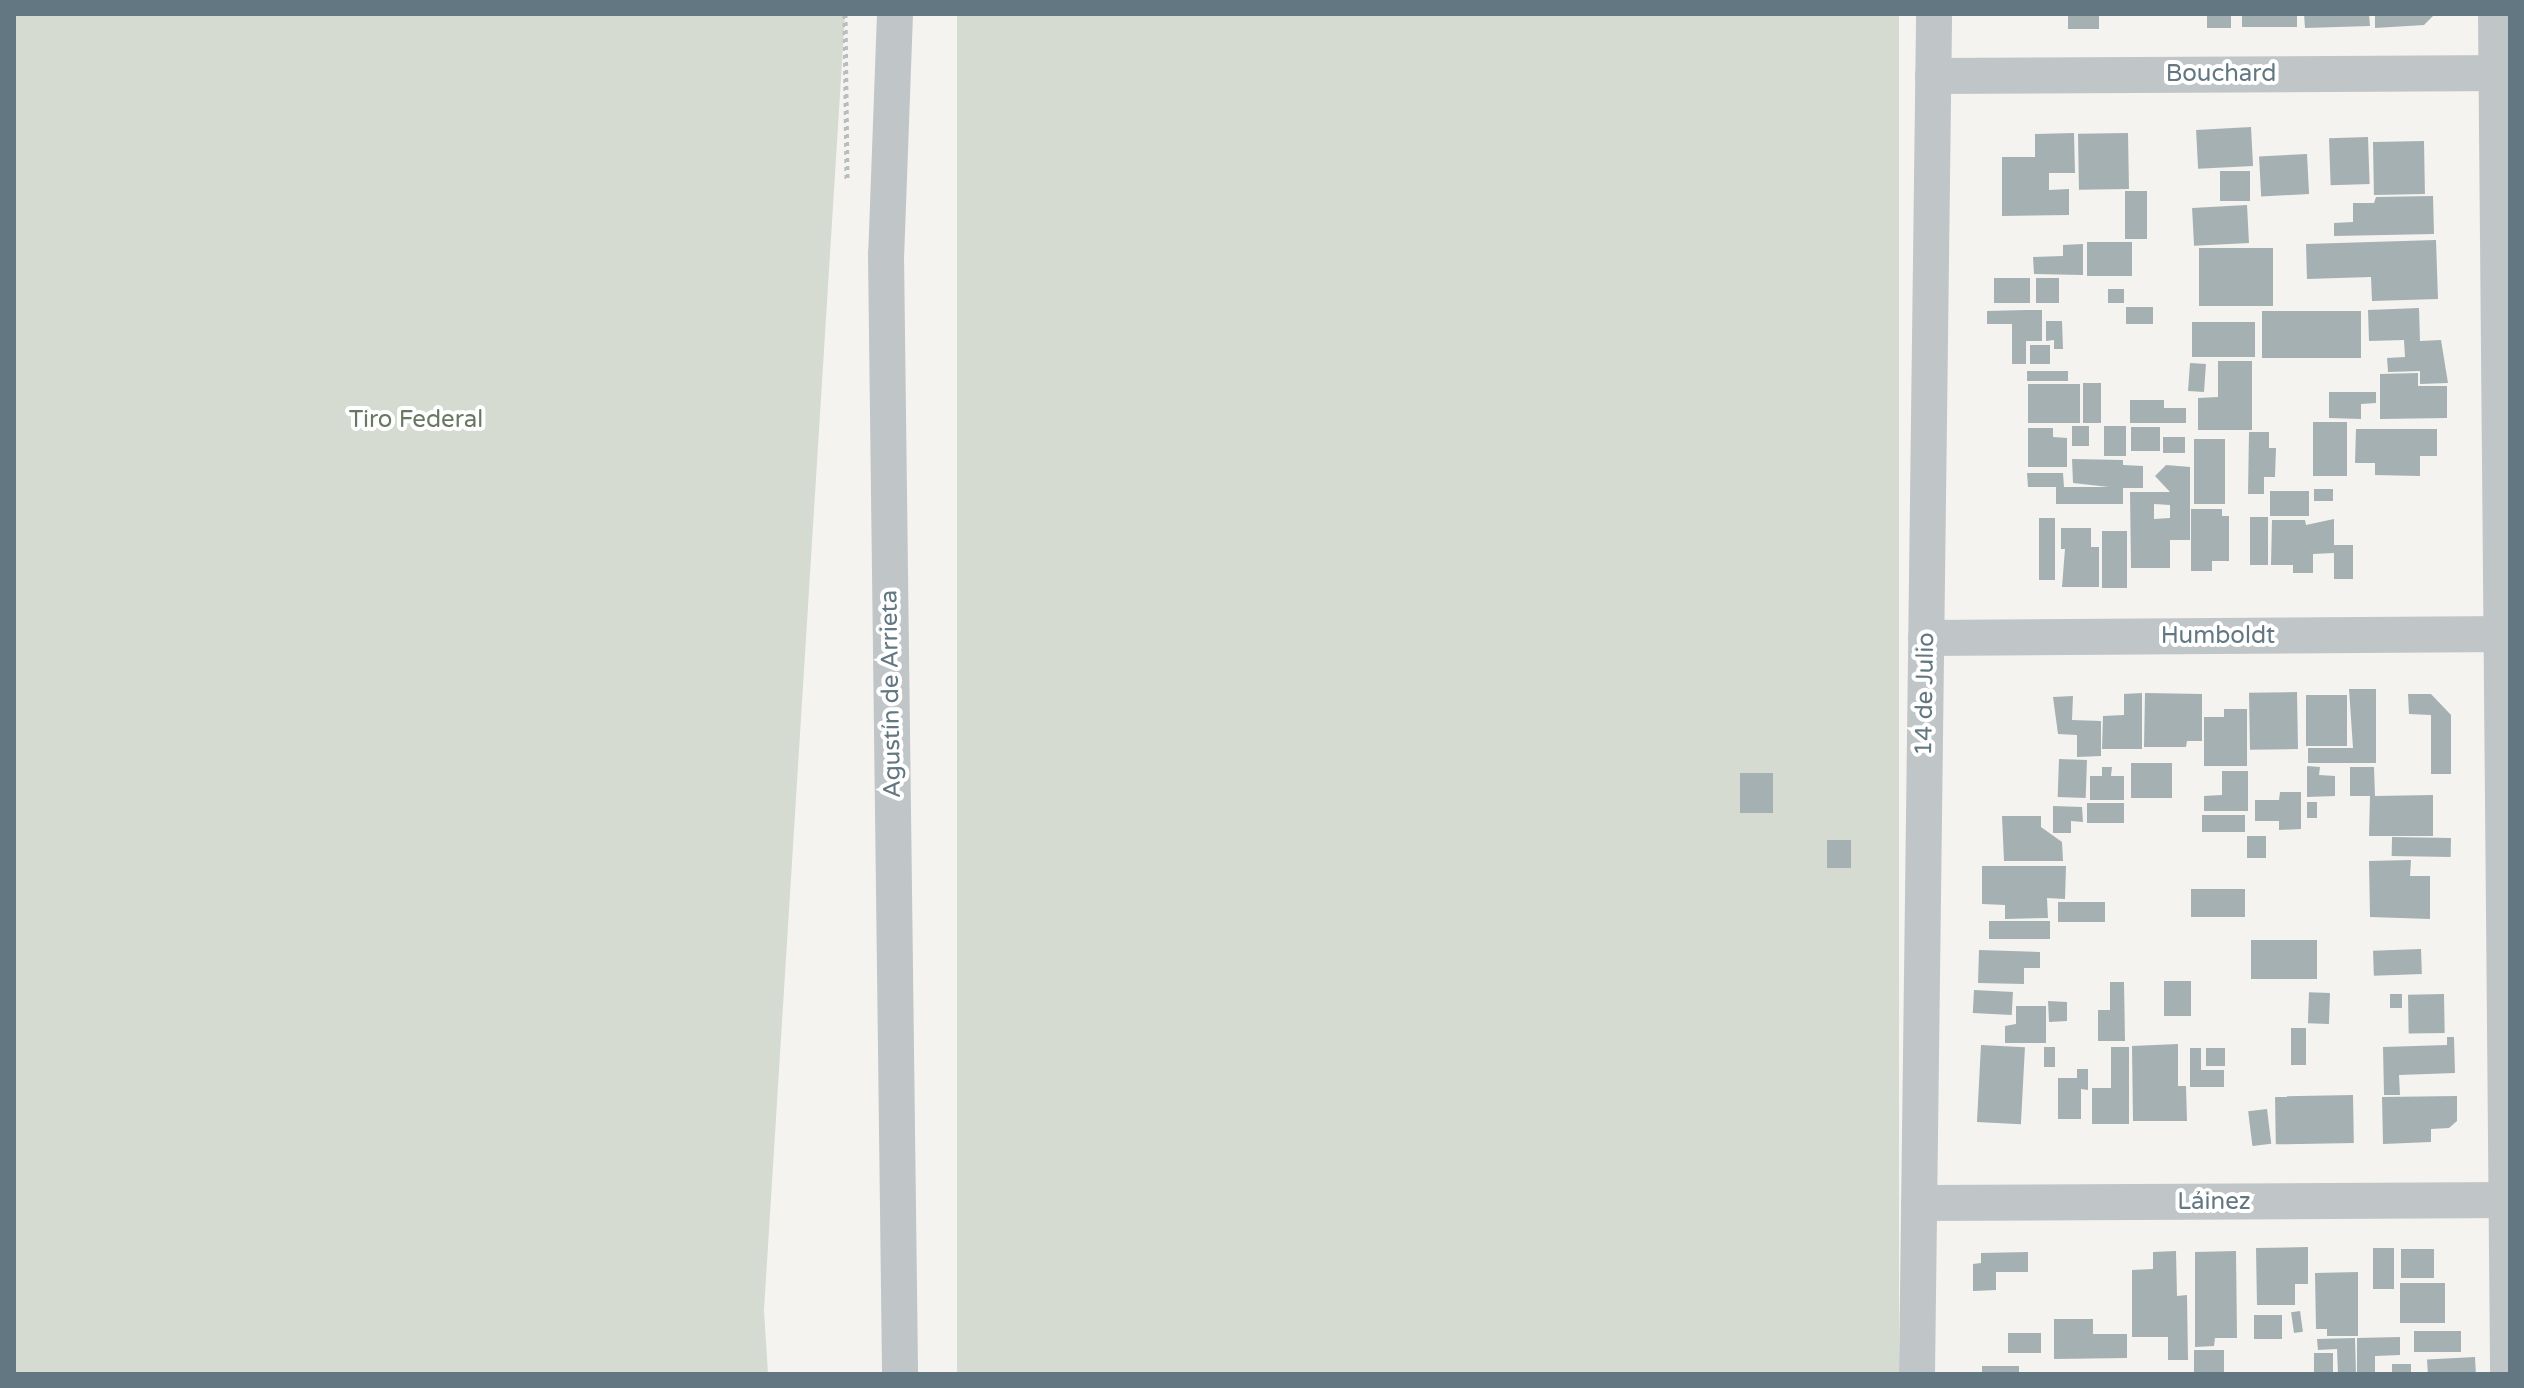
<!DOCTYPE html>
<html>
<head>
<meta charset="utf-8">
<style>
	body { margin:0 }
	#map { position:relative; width:2524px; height:1388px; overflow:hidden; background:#f4f3ef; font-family:"Varela Round",sans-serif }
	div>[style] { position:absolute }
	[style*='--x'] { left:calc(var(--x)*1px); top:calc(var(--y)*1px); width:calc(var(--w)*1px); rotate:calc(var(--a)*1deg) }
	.green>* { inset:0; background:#d5dbd0; transform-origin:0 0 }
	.building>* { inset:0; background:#a5b0b3; transform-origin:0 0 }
	.path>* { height:5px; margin-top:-2.5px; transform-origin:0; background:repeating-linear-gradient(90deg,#babdbe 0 4px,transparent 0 8px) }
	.minor>* { height:36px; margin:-18px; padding:0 18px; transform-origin:18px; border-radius:18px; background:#c0c5c7 }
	span { translate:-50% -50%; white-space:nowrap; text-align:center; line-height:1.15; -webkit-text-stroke:8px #fff; paint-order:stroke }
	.street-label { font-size:24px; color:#627781 }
	.park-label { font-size:24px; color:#687861 }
	.frame { position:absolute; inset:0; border:16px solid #627781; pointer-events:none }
</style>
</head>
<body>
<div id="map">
	<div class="green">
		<div style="clip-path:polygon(14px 14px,845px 14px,764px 1310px,768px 1374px,14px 1374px)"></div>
		<div style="left:957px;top:14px;width:942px;height:1360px"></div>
	</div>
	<div class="building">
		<div style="left:2068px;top:14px;width:31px;height:15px"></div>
		<div style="left:2207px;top:14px;width:24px;height:14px"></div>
		<div style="left:2242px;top:14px;width:55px;height:13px"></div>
		<div style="clip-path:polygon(2304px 14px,2369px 14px,2370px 26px,2305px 28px)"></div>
		<div style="clip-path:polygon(2375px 14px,2435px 14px,2424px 25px,2375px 28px)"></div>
		<div style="left:2251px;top:127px;width:39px;height:55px;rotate:87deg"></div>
		<div style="clip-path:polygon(2074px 133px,2075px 173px,2049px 173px,2049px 190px,2069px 189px,2069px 215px,2002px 216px,2002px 157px,2035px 157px,2035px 134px)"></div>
		<div style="left:2128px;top:133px;width:56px;height:50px;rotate:89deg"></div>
		<div style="left:2368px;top:137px;width:47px;height:39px;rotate:88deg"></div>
		<div style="left:2424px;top:141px;width:53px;height:51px;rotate:89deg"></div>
		<div style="left:2307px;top:154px;width:40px;height:48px;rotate:87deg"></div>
		<div style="left:2220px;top:171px;width:30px;height:30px"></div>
		<div style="left:2125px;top:191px;width:22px;height:48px"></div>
		<div style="clip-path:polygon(2433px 196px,2434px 234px,2334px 236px,2334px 223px,2353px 222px,2353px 203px,2374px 203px,2376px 197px)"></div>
		<div style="left:2247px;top:205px;width:38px;height:55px;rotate:87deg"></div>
		<div style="clip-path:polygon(2436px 240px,2438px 299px,2372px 301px,2371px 277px,2307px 279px,2306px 244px)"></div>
		<div style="left:2087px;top:242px;width:45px;height:34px"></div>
		<div style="clip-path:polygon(2083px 244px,2083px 275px,2034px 274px,2033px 257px,2063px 256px,2063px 245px)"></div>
		<div style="left:2273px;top:248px;width:58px;height:74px;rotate:90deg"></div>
		<div style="left:1994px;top:278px;width:36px;height:25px"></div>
		<div style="left:2036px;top:278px;width:23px;height:25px"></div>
		<div style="left:2108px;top:289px;width:16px;height:14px"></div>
		<div style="left:2126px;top:307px;width:27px;height:17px"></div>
		<div style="clip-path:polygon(2419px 308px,2420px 341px,2441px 340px,2448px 383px,2420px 384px,2420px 371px,2388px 372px,2387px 358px,2405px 357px,2404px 340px,2369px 341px,2368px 310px)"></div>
		<div style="clip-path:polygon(2026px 310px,2042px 310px,2042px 341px,2026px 341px,2026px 364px,2012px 364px,2012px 324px,1987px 324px,1987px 311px)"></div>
		<div style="left:2361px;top:311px;width:47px;height:99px;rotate:90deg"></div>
		<div style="clip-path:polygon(2046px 321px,2062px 321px,2063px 349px,2054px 349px,2054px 340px,2046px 341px)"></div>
		<div style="left:2255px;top:322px;width:35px;height:63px;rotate:90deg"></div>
		<div style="left:2030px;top:345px;width:20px;height:19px"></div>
		<div style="clip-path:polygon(2218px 361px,2252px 361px,2252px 430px,2198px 430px,2198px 398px,2218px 397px)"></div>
		<div style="left:2190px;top:363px;width:16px;height:28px;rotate:4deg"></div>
		<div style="left:2027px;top:371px;width:41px;height:10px"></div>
		<div style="clip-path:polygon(2418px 373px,2418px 386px,2447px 386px,2447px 418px,2380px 419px,2380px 374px)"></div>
		<div style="left:2083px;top:383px;width:18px;height:40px"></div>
		<div style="left:2080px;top:384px;width:39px;height:52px;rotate:90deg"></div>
		<div style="clip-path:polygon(2329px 392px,2376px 392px,2376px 403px,2361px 404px,2361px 419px,2329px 418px)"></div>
		<div style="clip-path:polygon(2130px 400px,2164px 400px,2164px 408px,2186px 408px,2186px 423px,2130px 423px)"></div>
		<div style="left:2313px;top:422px;width:34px;height:54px"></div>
		<div style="left:2072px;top:426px;width:17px;height:20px"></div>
		<div style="left:2126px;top:426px;width:30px;height:22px;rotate:90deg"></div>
		<div style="left:2131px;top:427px;width:29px;height:24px"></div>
		<div style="clip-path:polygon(2028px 428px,2053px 428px,2053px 437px,2067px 438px,2067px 467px,2028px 467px)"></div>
		<div style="clip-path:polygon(2356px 429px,2437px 429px,2437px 456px,2420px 456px,2420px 476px,2375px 475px,2375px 463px,2355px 463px)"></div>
		<div style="clip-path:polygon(2249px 432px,2269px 432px,2269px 448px,2276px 448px,2275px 477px,2264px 477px,2264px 494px,2248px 494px)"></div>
		<div style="left:2163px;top:437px;width:22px;height:16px"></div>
		<div style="left:2194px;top:439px;width:31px;height:65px"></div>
		<div style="clip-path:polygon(2072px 459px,2123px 460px,2123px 465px,2143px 466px,2143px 488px,2123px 488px,2123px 504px,2056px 504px,2056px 487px,2028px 487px,2027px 473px,2063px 473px,2064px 487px,2109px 487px,2073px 483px)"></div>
		<div style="clip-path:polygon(evenodd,2166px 465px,2190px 467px,2190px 540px,2170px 540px,2170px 568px,2131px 568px,2130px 492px,2170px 492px,2155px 476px,2166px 465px,2154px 504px,2170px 505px,2170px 518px,2154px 519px,2154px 504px)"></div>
		<div style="left:2314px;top:489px;width:19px;height:12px"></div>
		<div style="left:2309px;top:491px;width:25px;height:39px;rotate:90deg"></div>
		<div style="clip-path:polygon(2191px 509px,2222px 509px,2222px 516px,2229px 516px,2229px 561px,2212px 561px,2212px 571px,2191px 571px)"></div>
		<div style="left:2250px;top:517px;width:18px;height:48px"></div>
		<div style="left:2039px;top:518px;width:16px;height:62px"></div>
		<div style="clip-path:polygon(2334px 519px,2334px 545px,2353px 545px,2353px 579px,2334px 579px,2334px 553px,2313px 554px,2313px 573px,2293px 573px,2293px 565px,2271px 565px,2272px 520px,2305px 520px,2306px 525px)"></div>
		<div style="clip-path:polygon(2061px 528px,2091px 528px,2091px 547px,2099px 547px,2099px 587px,2062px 587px,2065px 549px,2061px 549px)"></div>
		<div style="left:2102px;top:531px;width:25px;height:57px"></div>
		<div style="clip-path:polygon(2349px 689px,2376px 689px,2376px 763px,2308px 763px,2308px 748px,2353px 748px)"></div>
		<div style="left:2297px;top:692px;width:57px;height:48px;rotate:89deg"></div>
		<div style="clip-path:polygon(2142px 693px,2142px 749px,2102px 749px,2103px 716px,2124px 715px,2124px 694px)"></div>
		<div style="clip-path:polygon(2145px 693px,2202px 694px,2202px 741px,2187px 741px,2186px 747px,2144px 747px)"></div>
		<div style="clip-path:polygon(2408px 694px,2431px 694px,2451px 715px,2451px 774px,2431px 774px,2431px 715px,2409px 714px)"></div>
		<div style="left:2306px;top:695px;width:41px;height:51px"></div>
		<div style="clip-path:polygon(2073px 696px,2072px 720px,2101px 721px,2101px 756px,2077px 757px,2077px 735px,2058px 734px,2053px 697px)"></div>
		<div style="clip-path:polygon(2224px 709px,2247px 709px,2247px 766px,2204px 766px,2204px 717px,2224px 717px)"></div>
		<div style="left:2059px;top:759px;width:28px;height:38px;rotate:2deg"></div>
		<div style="left:2131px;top:763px;width:41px;height:35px"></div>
		<div style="clip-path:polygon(2307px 766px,2320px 767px,2319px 775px,2335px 776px,2335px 796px,2307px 797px)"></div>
		<div style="clip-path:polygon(2102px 767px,2112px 767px,2111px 776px,2124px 776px,2124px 800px,2090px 800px,2090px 776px,2102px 776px)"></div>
		<div style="clip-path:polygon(2350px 767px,2374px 767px,2375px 796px,2433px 795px,2433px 836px,2369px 836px,2370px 796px,2350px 796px)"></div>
		<div style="clip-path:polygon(2222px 771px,2248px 771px,2248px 811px,2204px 811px,2204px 796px,2222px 795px)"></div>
		<div style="left:1740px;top:773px;width:33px;height:40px"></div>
		<div style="clip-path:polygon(2280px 792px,2301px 792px,2301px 829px,2279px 830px,2279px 821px,2255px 821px,2255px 800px,2279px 800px)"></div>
		<div style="left:2307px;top:802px;width:10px;height:16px"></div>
		<div style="left:2087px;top:803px;width:37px;height:20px"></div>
		<div style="clip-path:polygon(2053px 806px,2082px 807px,2083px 822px,2071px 821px,2071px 833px,2053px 833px)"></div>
		<div style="left:2202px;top:815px;width:43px;height:17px"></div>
		<div style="clip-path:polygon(2002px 816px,2041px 816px,2041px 827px,2062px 842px,2063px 861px,2004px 861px)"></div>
		<div style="left:2247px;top:836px;width:19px;height:22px"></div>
		<div style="left:2392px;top:837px;width:59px;height:19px;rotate:1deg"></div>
		<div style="left:1827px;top:840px;width:24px;height:28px"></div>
		<div style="clip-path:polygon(2411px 860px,2410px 876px,2430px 876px,2430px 919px,2370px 917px,2369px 861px)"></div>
		<div style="clip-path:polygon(1982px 866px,2066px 866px,2065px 899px,2047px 898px,2048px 918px,2005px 919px,2005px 905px,1982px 904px)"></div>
		<div style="left:2191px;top:889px;width:54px;height:28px"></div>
		<div style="left:2058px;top:902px;width:47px;height:20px"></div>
		<div style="left:1989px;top:921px;width:61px;height:18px"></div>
		<div style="left:2251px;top:940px;width:66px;height:39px"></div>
		<div style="left:2421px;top:949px;width:25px;height:48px;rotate:88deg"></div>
		<div style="clip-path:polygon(1979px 950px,2040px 952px,2040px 968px,2024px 968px,2024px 984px,1978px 983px)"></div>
		<div style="left:2164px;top:981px;width:27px;height:35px"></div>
		<div style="clip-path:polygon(2110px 982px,2124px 982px,2125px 1041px,2098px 1041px,2098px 1010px,2110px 1010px)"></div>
		<div style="left:1974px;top:990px;width:39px;height:23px;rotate:3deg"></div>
		<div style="left:2330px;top:993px;width:31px;height:21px;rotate:92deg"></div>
		<div style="left:2402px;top:994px;width:14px;height:12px;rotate:90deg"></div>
		<div style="left:2444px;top:994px;width:39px;height:36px;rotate:89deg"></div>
		<div style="clip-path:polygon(2048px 1001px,2067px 1002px,2067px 1021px,2049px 1022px)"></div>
		<div style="clip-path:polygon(2016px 1006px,2046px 1006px,2046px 1043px,2005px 1043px,2005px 1026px,2016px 1024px)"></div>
		<div style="left:2291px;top:1028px;width:15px;height:37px"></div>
		<div style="clip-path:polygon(2447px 1037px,2454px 1037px,2455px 1073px,2399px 1075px,2400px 1095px,2384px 1095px,2383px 1047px,2447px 1045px)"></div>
		<div style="clip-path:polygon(2178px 1044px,2178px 1086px,2186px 1086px,2187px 1121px,2133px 1121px,2132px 1046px)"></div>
		<div style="left:1981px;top:1045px;width:44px;height:77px;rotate:3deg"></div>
		<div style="left:2044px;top:1047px;width:11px;height:20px"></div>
		<div style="clip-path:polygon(2111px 1047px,2129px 1047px,2129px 1124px,2092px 1124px,2092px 1088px,2111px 1088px)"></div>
		<div style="clip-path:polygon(2190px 1048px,2201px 1048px,2201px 1070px,2224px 1070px,2224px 1087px,2190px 1087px)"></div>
		<div style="left:2225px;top:1048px;width:18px;height:19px;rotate:90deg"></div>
		<div style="clip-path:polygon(2077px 1069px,2088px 1069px,2088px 1090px,2081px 1089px,2081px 1119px,2058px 1119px,2058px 1078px,2077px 1078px)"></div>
		<div style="left:2353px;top:1095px;width:48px;height:78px;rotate:89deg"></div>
		<div style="clip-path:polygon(2457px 1096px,2457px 1121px,2449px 1128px,2431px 1129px,2431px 1142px,2383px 1144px,2382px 1097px)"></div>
		<div style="left:2267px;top:1109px;width:35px;height:19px;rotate:83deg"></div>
		<div style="clip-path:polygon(2308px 1247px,2308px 1284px,2295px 1284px,2295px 1305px,2257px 1305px,2256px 1248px)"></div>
		<div style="left:2373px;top:1248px;width:21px;height:41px"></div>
		<div style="left:2434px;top:1249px;width:29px;height:33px;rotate:90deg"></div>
		<div style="clip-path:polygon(2176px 1251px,2177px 1296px,2187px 1295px,2188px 1360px,2168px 1360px,2168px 1337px,2132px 1337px,2132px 1270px,2153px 1269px,2153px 1252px)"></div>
		<div style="clip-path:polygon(2236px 1251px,2237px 1338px,2215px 1338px,2214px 1346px,2195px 1347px,2195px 1252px)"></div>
		<div style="clip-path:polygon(2028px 1252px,2028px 1272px,1996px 1272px,1996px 1290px,1973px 1291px,1973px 1264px,1981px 1263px,1981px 1253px)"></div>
		<div style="clip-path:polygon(2358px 1272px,2358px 1336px,2327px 1336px,2327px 1329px,2316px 1329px,2315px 1273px)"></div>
		<div style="left:2445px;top:1283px;width:40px;height:45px;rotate:90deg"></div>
		<div style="left:2300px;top:1311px;width:21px;height:9px;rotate:82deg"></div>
		<div style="left:2254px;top:1315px;width:28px;height:24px"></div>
		<div style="clip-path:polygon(2054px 1319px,2093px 1319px,2093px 1334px,2127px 1334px,2127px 1358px,2054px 1359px)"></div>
		<div style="left:2414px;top:1331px;width:47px;height:21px"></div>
		<div style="left:2008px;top:1333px;width:33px;height:20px"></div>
		<div style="clip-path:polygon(2400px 1337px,2400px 1355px,2375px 1356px,2375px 1374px,2357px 1374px,2357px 1338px)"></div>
		<div style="clip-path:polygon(2355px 1338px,2356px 1374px,2338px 1374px,2337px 1349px,2318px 1350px,2317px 1339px)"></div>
		<div style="left:2194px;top:1350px;width:30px;height:24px"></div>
		<div style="left:2333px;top:1353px;width:20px;height:19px;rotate:90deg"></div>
		<div style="left:2475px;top:1357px;width:17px;height:48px;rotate:87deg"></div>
		<div style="left:2392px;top:1364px;width:19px;height:10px"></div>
		<div style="left:1982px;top:1366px;width:37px;height:8px"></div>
	</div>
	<div class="path">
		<div style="--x:845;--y:14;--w:167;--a:89.3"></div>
	</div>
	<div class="minor">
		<div style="--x:895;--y:14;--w:240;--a:92.1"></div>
		<div style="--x:886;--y:254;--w:1120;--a:89.28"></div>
		<div style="--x:2496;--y:14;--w:1360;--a:89.49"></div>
		<div style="--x:1933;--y:76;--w:577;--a:-0.3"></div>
		<div style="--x:1926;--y:638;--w:584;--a:-0.39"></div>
		<div style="--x:1919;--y:1203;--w:591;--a:-0.29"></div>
		<div style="--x:1917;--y:1374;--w:1360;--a:-89.28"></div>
	</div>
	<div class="street-label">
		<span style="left:2221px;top:74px">Bouchard</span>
		<span style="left:2218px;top:636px">Humboldt</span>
		<span style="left:891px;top:694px;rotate:-91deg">Agustín de Arrieta</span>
		<span style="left:1925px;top:694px;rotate:-89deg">14 de Julio</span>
		<span style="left:2214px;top:1202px">Láinez</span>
	</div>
	<div class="park-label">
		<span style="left:416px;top:420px">Tiro Federal</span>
	</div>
	<div class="frame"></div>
</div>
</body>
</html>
